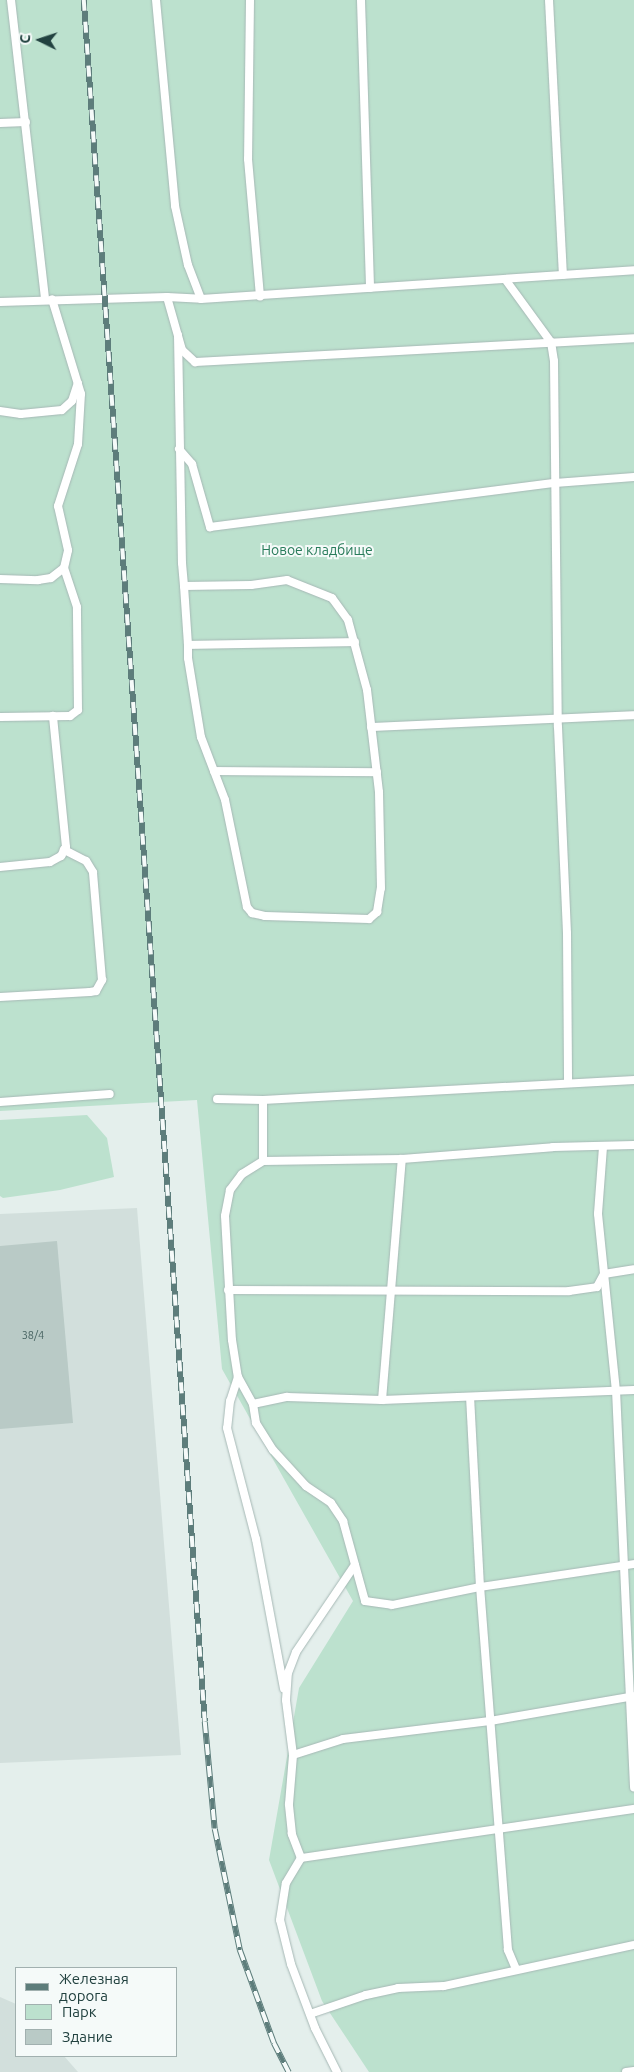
<!DOCTYPE html>
<html>
<head>
<meta charset="utf-8">
<style>
	body { margin:0 }
	#map { position:relative; width:634px; height:2072px; overflow:hidden; background:#e4efec; font-family:Ubuntu,sans-serif }
	div>[style] { position:absolute }
	[style*='--x'] { left:calc(var(--x)*1px); top:calc(var(--y)*1px); width:calc(var(--w)*1px); rotate:calc(var(--a)*1deg) }
	.built>* { inset:0; background:#d2dfdc }
	.green>* { inset:0; background:#bce1ce }
	.building>* { inset:0; background:#b9cac6 }
	.roads { filter:drop-shadow(0 0 1px #a6b8b5) drop-shadow(0 0 1px #a6b8b5) }
	.service>* { height:8px; margin:-4px; padding:0 4px; transform-origin:4px; border-radius:4px; background:#fff }
	.rail>* { height:5.5px; margin-top:-2.75px; transform-origin:0; background:repeating-linear-gradient(90deg,#f5faf9 0 11px,#5d7d7b 0 22px); box-sizing:border-box; border-block:1px solid #5d7d7b }
	span { translate:-50% -50%; white-space:nowrap; text-align:center; line-height:1.15; -webkit-text-stroke:4px #f5faf9; paint-order:stroke }
	.number-label { font-size:11px; color:#486462 }
	.number-label span { -webkit-text-stroke-width:0 }
	.park-label { font-size:14px; color:#297c5b }
	.legend { position:absolute; left:15px; top:1967px; width:162px; height:90px; box-sizing:border-box; background:#f5faf9; border:1px solid #a1b0af; margin:0; padding:6px 9px; list-style:none; font-size:15px; color:#224240 }
	.legend li { display:flex; align-items:center; gap:10px; height:25px }
	.legend b { width:25px; border:1px solid #a1b0af }
	.north { position:absolute; left:15px; top:15px; width:50px; height:50px; -webkit-text-stroke:4px #f5faf9; paint-order:stroke; rotate:274deg; font-size:14px; font-weight:700; line-height:20px; text-align:center; color:#224240 }
	.north::after { content:''; display:block; margin:auto; width:18px; height:22px; background:#224240; clip-path:polygon(50% 0,100% 100%,50% 72%,0 100%) }
</style>
</head>
<body>
<div id="map">
	<div class="built">
		<div style="clip-path:polygon(137px 1208px,181px 1755px,0 1763px,0 1214px)"></div>
		<div style="clip-path:polygon(0 1997px,16px 2004px,16px 2056px,64px 2056px,78px 2072px,0 2072px)"></div>
	</div>
	<div class="green">
		<div style="clip-path:polygon(0 0,634px 0,634px 2072px,369px 2072px,322px 2001px,269px 1860px,299px 1688px,353px 1601px,222px 1369px,197px 1100px,0 1111px)"></div>
		<div style="clip-path:polygon(87px 1115px,107px 1138px,114px 1177px,60px 1190px,3px 1198px,0 1196px,0 1120px)"></div>
	</div>
	<div class="building">
		<div style="clip-path:polygon(57px 1241px,73px 1423px,0 1429px,0 1246px)"></div>
	</div>
	<div class="roads">
		<div class="service">
			<div style="--x:11;--y:0;--w:302;--a:83.5"></div>
			<div style="--x:156;--y:0;--w:207;--a:84.7"></div>
			<div style="--x:175;--y:206;--w:60;--a:77.6"></div>
			<div style="--x:188;--y:265;--w:36;--a:69"></div>
			<div style="--x:250;--y:0;--w:159;--a:90.7"></div>
			<div style="--x:248;--y:159;--w:138;--a:85"></div>
			<div style="--x:361;--y:0;--w:288;--a:88.2"></div>
			<div style="--x:549;--y:0;--w:275;--a:87.1"></div>
			<div style="--x:0;--y:123;--w:26;--a:-2"></div>
			<div style="--x:505;--y:279;--w:78;--a:53.9"></div>
			<div style="--x:551;--y:342;--w:19;--a:81"></div>
			<div style="--x:554;--y:361;--w:366;--a:89.4"></div>
			<div style="--x:558;--y:727;--w:206;--a:87.5"></div>
			<div style="--x:567;--y:933;--w:150;--a:89.6"></div>
			<div style="--x:167;--y:297;--w:55;--a:74.2"></div>
			<div style="--x:182;--y:350;--w:18;--a:43"></div>
			<div style="--x:195;--y:362;--w:440;--a:-3.1"></div>
			<div style="--x:0;--y:302;--w:167;--a:-1.7"></div>
			<div style="--x:167;--y:297;--w:34;--a:3"></div>
			<div style="--x:201;--y:299;--w:434;--a:-3.8"></div>
			<div style="--x:178;--y:335;--w:228;--a:89"></div>
			<div style="--x:182;--y:563;--w:23;--a:85"></div>
			<div style="--x:184;--y:586;--w:59;--a:86.1"></div>
			<div style="--x:188;--y:645;--w:13;--a:90"></div>
			<div style="--x:188;--y:658;--w:80;--a:80.7"></div>
			<div style="--x:201;--y:737;--w:67;--a:69.1"></div>
			<div style="--x:225;--y:800;--w:109;--a:78.4"></div>
			<div style="--x:247;--y:907;--w:8;--a:50"></div>
			<div style="--x:252;--y:913;--w:13;--a:13"></div>
			<div style="--x:265;--y:916;--w:104;--a:1.7"></div>
			<div style="--x:369;--y:919;--w:11;--a:-41"></div>
			<div style="--x:377;--y:912;--w:24;--a:-81"></div>
			<div style="--x:381;--y:888;--w:96;--a:-91.2"></div>
			<div style="--x:379;--y:792;--w:103;--a:-96.7"></div>
			<div style="--x:367;--y:690;--w:73;--a:-105.2"></div>
			<div style="--x:348;--y:620;--w:27;--a:-126"></div>
			<div style="--x:332;--y:598;--w:48;--a:-158.2"></div>
			<div style="--x:287;--y:580;--w:36;--a:172"></div>
			<div style="--x:251;--y:585;--w:67;--a:179.1"></div>
			<div style="--x:0;--y:411;--w:21;--a:8"></div>
			<div style="--x:21;--y:414;--w:41;--a:-5.6"></div>
			<div style="--x:62;--y:410;--w:13;--a:-42"></div>
			<div style="--x:72;--y:401;--w:19;--a:-72"></div>
			<div style="--x:179;--y:449;--w:20;--a:49"></div>
			<div style="--x:192;--y:464;--w:66;--a:74.1"></div>
			<div style="--x:210;--y:527;--w:348;--a:-7.3"></div>
			<div style="--x:555;--y:483;--w:79;--a:-4.3"></div>
			<div style="--x:0;--y:579;--w:38;--a:2"></div>
			<div style="--x:38;--y:580;--w:13;--a:-9"></div>
			<div style="--x:51;--y:578;--w:16;--a:-38"></div>
			<div style="--x:188;--y:645;--w:167;--a:-1"></div>
			<div style="--x:0;--y:717;--w:70;--a:-0.8"></div>
			<div style="--x:70;--y:716;--w:10;--a:-37"></div>
			<div style="--x:78;--y:710;--w:103;--a:-90.6"></div>
			<div style="--x:77;--y:607;--w:41;--a:-108.4"></div>
			<div style="--x:64;--y:568;--w:18;--a:-77"></div>
			<div style="--x:68;--y:550;--w:45;--a:-102.8"></div>
			<div style="--x:58;--y:506;--w:65;--a:-72.1"></div>
			<div style="--x:78;--y:444;--w:50;--a:-86.6"></div>
			<div style="--x:81;--y:394;--w:99;--a:-107"></div>
			<div style="--x:371;--y:727;--w:263;--a:-2.6"></div>
			<div style="--x:214;--y:771;--w:163;--a:0.4"></div>
			<div style="--x:0;--y:867;--w:50;--a:-5.7"></div>
			<div style="--x:50;--y:862;--w:13;--a:-29"></div>
			<div style="--x:61;--y:856;--w:10;--a:-61"></div>
			<div style="--x:66;--y:847;--w:132;--a:-95.7"></div>
			<div style="--x:0;--y:997;--w:90;--a:-3.2"></div>
			<div style="--x:90;--y:992;--w:6;--a:-9"></div>
			<div style="--x:96;--y:991;--w:13;--a:-61"></div>
			<div style="--x:102;--y:980;--w:108;--a:-94.8"></div>
			<div style="--x:93;--y:872;--w:13;--a:-122"></div>
			<div style="--x:86;--y:861;--w:25;--a:-153"></div>
			<div style="--x:217;--y:1099;--w:46;--a:1.2"></div>
			<div style="--x:263;--y:1100;--w:372;--a:-3.1"></div>
			<div style="--x:263;--y:1100;--w:61;--a:90"></div>
			<div style="--x:263;--y:1161;--w:25;--a:148"></div>
			<div style="--x:242;--y:1174;--w:20;--a:127"></div>
			<div style="--x:230;--y:1190;--w:26;--a:101"></div>
			<div style="--x:225;--y:1216;--w:124;--a:86.8"></div>
			<div style="--x:232;--y:1340;--w:37;--a:81"></div>
			<div style="--x:238;--y:1377;--w:31;--a:61"></div>
			<div style="--x:253;--y:1404;--w:19;--a:81"></div>
			<div style="--x:256;--y:1423;--w:32;--a:58"></div>
			<div style="--x:273;--y:1450;--w:49;--a:47.5"></div>
			<div style="--x:306;--y:1486;--w:30;--a:34"></div>
			<div style="--x:331;--y:1503;--w:22;--a:56"></div>
			<div style="--x:343;--y:1521;--w:83;--a:74.6"></div>
			<div style="--x:365;--y:1601;--w:27;--a:8"></div>
			<div style="--x:392;--y:1605;--w:90;--a:-11.6"></div>
			<div style="--x:480;--y:1587;--w:190;--a:-93"></div>
			<div style="--x:0;--y:1102;--w:110;--a:-4.2"></div>
			<div style="--x:603;--y:1147;--w:67;--a:94.3"></div>
			<div style="--x:598;--y:1214;--w:177;--a:84.2"></div>
			<div style="--x:616;--y:1390;--w:398;--a:87.4"></div>
			<div style="--x:263;--y:1161;--w:139;--a:-0.8"></div>
			<div style="--x:402;--y:1159;--w:151;--a:-4.5"></div>
			<div style="--x:553;--y:1147;--w:81;--a:-1.4"></div>
			<div style="--x:228;--y:1290;--w:341;--a:0.2"></div>
			<div style="--x:569;--y:1291;--w:28;--a:-8"></div>
			<div style="--x:597;--y:1287;--w:15;--a:-62"></div>
			<div style="--x:604;--y:1274;--w:30;--a:-9"></div>
			<div style="--x:238;--y:1377;--w:25;--a:108"></div>
			<div style="--x:230;--y:1401;--w:27;--a:96"></div>
			<div style="--x:227;--y:1428;--w:115;--a:75.4"></div>
			<div style="--x:256;--y:1539;--w:152;--a:79.4"></div>
			<div style="--x:382;--y:1400;--w:242;--a:-85.3"></div>
			<div style="--x:253;--y:1404;--w:35;--a:-12"></div>
			<div style="--x:287;--y:1397;--w:95;--a:1.8"></div>
			<div style="--x:382;--y:1400;--w:252;--a:-2.3"></div>
			<div style="--x:293;--y:1755;--w:52;--a:-17.7"></div>
			<div style="--x:343;--y:1739;--w:148;--a:-7"></div>
			<div style="--x:490;--y:1721;--w:146;--a:-9.8"></div>
			<div style="--x:301;--y:1858;--w:337;--a:-8.4"></div>
			<div style="--x:516;--y:1969;--w:21;--a:-113"></div>
			<div style="--x:508;--y:1950;--w:364;--a:-94.4"></div>
			<div style="--x:480;--y:1587;--w:156;--a:-8.5"></div>
			<div style="--x:310;--y:2014;--w:59;--a:-18.7"></div>
			<div style="--x:366;--y:1995;--w:33;--a:-12"></div>
			<div style="--x:398;--y:1988;--w:46;--a:-2.5"></div>
			<div style="--x:444;--y:1986;--w:194;--a:-12.2"></div>
			<div style="--x:337;--y:2072;--w:49;--a:-116.6"></div>
			<div style="--x:315;--y:2028;--w:68;--a:-110.6"></div>
			<div style="--x:291;--y:1964;--w:45;--a:-104"></div>
			<div style="--x:280;--y:1920;--w:37;--a:-81"></div>
			<div style="--x:286;--y:1883;--w:29;--a:-59"></div>
			<div style="--x:301;--y:1858;--w:26;--a:-111"></div>
			<div style="--x:292;--y:1834;--w:30;--a:-96"></div>
			<div style="--x:289;--y:1804;--w:49;--a:-85.3"></div>
			<div style="--x:293;--y:1755;--w:55;--a:-97.3"></div>
			<div style="--x:286;--y:1700;--w:27;--a:-86"></div>
			<div style="--x:288;--y:1673;--w:22;--a:-69"></div>
			<div style="--x:296;--y:1652;--w:105;--a:-55.9"></div>
			<div style="--x:626;--y:2072;--w:8;--a:-7"></div>
		</div>
	</div>
	<div class="rail">
		<div style="--x:84;--y:0;--w:1726;--a:85.98"></div>
		<div style="--x:205;--y:1722;--w:107;--a:84.7"></div>
		<div style="--x:215;--y:1829;--w:124;--a:78.3"></div>
		<div style="--x:240;--y:1950;--w:99;--a:69.9"></div>
		<div style="--x:274;--y:2043;--w:33;--a:63"></div>
	</div>
	<div class="number-label">
		<span style="left:33px;top:1335px">38/4</span>
	</div>
	<div class="park-label">
		<span style="left:317px;top:550px">Новое кладбище</span>
	</div>
	<ul class="legend">
	<li><b style="height:6px;background:#5d7d7b"></b>Железная дорога</li>
	<li><b style="height:14px;background:#bce1ce"></b>Парк</li>
	<li><b style="height:14px;background:#b9cac6"></b>Здание</li>
	</ul>
	<div class="north">С</div>
</div>
</body>
</html>
